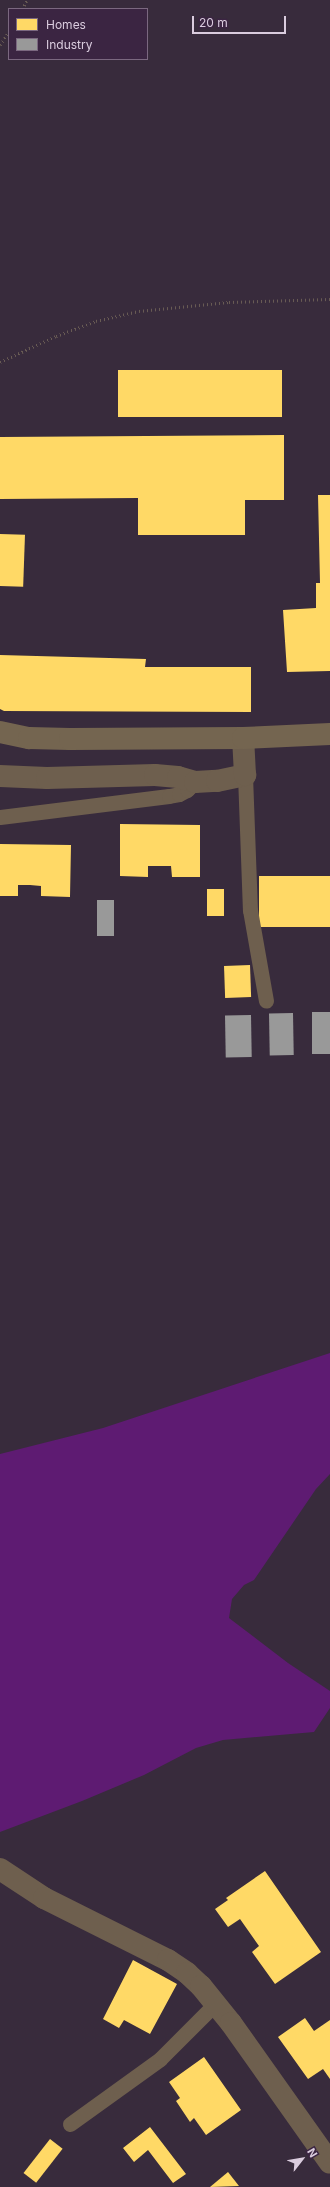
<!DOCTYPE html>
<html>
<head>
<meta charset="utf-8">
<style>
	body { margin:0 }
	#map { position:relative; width:330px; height:2187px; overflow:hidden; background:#382b3c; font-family:Inter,sans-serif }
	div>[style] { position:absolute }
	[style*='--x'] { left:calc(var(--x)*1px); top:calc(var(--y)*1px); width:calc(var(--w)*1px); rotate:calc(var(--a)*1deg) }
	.green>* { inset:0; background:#5e1b72 }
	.homes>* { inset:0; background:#ffd966; transform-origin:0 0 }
	.industry>* { inset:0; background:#999; transform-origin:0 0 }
	.path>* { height:2.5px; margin-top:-1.25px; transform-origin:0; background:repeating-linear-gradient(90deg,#685b54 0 1px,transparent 0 4px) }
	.lane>* { height:15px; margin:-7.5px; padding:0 7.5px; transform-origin:7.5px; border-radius:7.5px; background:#6e5f4e }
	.street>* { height:22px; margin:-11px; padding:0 11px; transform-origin:11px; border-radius:11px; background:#6e5f4e }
	.secondary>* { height:22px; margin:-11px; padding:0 11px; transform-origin:11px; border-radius:11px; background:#746550 }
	span { translate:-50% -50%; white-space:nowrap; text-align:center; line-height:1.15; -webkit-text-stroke:4px #3b2542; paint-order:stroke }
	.legend { position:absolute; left:8px; top:8px; width:140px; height:52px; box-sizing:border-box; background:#3b2542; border:1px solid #7b6880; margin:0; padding:5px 7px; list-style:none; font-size:12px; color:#daccde }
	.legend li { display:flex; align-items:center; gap:8px; height:20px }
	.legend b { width:20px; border:1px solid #7b6880 }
	.north { position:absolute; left:282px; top:2139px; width:40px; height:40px; -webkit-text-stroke:3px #3b2542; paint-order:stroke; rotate:59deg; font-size:11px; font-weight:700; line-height:16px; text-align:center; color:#daccde }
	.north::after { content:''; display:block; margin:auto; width:14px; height:18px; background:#daccde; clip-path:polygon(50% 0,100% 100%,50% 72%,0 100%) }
	.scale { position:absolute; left:192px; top:16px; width:94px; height:18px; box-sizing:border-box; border:2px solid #daccde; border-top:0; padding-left:5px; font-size:12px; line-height:14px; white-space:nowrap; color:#daccde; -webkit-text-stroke:3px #3b2542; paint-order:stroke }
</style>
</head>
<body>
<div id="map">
	<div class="green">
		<div style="clip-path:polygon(330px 1353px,330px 1474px,316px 1489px,254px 1580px,244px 1585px,232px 1599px,229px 1618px,288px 1663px,330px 1691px,330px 1708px,314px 1732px,223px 1740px,196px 1748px,144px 1775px,82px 1801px,0 1832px,0 1454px,103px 1428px)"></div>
	</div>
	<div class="homes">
		<div style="left:118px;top:370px;width:164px;height:47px"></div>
		<div style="clip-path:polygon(284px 435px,284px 500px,245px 500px,245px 535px,138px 535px,138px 498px,0 499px,0 437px)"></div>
		<div style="clip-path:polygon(318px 495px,330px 495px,330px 671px,287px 672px,283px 610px,316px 608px,316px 583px,320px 583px)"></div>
		<div style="left:0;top:534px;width:25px;height:52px;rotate:2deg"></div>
		<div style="clip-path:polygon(0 655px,146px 659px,145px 667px,251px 667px,251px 712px,4px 711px,0 709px)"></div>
		<div style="clip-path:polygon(120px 824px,200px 825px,200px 877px,172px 877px,171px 866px,148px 866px,148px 877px,120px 876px)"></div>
		<div style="clip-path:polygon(0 844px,71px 845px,70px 897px,41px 896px,41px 886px,30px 885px,18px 885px,18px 896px,0 896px)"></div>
		<div style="left:330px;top:876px;width:51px;height:71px;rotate:90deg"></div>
		<div style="left:207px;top:889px;width:17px;height:27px"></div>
		<div style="left:250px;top:965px;width:32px;height:26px;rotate:88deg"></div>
		<div style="clip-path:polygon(265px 1871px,321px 1952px,275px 1984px,252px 1952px,259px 1946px,240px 1919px,228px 1927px,215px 1909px,228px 1900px,226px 1898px)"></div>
		<div style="clip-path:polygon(133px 1960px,177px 1984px,150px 2034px,124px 2020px,119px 2028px,103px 2019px)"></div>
		<div style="clip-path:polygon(305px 2018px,314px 2031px,330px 2020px,330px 2079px,323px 2069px,308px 2079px,278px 2037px)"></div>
		<div style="clip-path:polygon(204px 2057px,241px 2110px,206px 2135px,194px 2118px,190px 2122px,176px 2101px,180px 2098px,169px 2082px)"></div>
		<div style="clip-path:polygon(150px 2127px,186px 2174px,173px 2183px,148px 2150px,134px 2162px,123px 2148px)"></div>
		<div style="left:50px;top:2139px;width:16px;height:43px;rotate:38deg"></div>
		<div style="clip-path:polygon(228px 2172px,239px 2186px,210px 2187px)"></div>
	</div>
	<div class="industry">
		<div style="left:97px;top:900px;width:17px;height:36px"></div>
		<div style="left:330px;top:1012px;width:42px;height:18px;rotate:90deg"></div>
		<div style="left:293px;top:1013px;width:42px;height:24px;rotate:89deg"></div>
		<div style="left:251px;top:1015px;width:42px;height:26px;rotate:89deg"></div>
	</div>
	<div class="path">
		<div style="--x:22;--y:9;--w:10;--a:-61"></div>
		<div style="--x:0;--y:45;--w:17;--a:-57"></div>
		<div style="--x:0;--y:362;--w:62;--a:-24.9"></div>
		<div style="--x:56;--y:336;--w:43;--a:-20.6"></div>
		<div style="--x:96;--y:321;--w:44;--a:-13.1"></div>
		<div style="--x:139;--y:311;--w:90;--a:-5.7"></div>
		<div style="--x:229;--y:302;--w:101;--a:-1.7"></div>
	</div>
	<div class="lane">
		<div style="--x:245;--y:775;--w:135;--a:87.9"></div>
		<div style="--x:250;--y:910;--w:92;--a:80"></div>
		<div style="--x:0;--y:817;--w:170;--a:-7.1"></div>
		<div style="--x:169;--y:796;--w:10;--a:-11"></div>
		<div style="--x:179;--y:794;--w:9;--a:-27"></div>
		<div style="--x:187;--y:790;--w:11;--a:-45"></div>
		<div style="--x:70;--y:2124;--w:111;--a:-35.8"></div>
		<div style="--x:160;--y:2059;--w:79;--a:-45"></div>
	</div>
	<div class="street">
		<div style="--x:0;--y:776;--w:47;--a:2.4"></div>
		<div style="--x:47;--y:778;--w:108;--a:-1.6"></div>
		<div style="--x:155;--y:775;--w:23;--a:5"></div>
		<div style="--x:178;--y:777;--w:18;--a:16"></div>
		<div style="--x:195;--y:782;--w:22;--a:-3"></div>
		<div style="--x:217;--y:781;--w:29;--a:-12"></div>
		<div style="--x:245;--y:775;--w:37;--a:-93"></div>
		<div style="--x:0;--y:1869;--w:53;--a:33.4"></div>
		<div style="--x:44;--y:1898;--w:139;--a:26.6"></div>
		<div style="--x:168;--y:1960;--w:23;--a:34"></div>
		<div style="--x:187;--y:1973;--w:19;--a:43"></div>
		<div style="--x:201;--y:1986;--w:48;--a:51"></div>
		<div style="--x:231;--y:2023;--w:171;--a:54.7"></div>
	</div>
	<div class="secondary">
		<div style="--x:0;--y:732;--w:30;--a:12"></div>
		<div style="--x:29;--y:738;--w:41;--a:1.4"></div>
		<div style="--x:70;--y:739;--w:173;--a:-0.3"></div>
		<div style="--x:243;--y:738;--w:87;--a:-2.6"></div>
	</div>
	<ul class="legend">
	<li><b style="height:11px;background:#ffd966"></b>Homes</li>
	<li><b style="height:11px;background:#999"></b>Industry</li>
	</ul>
	<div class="north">N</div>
	<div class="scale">20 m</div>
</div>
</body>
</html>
